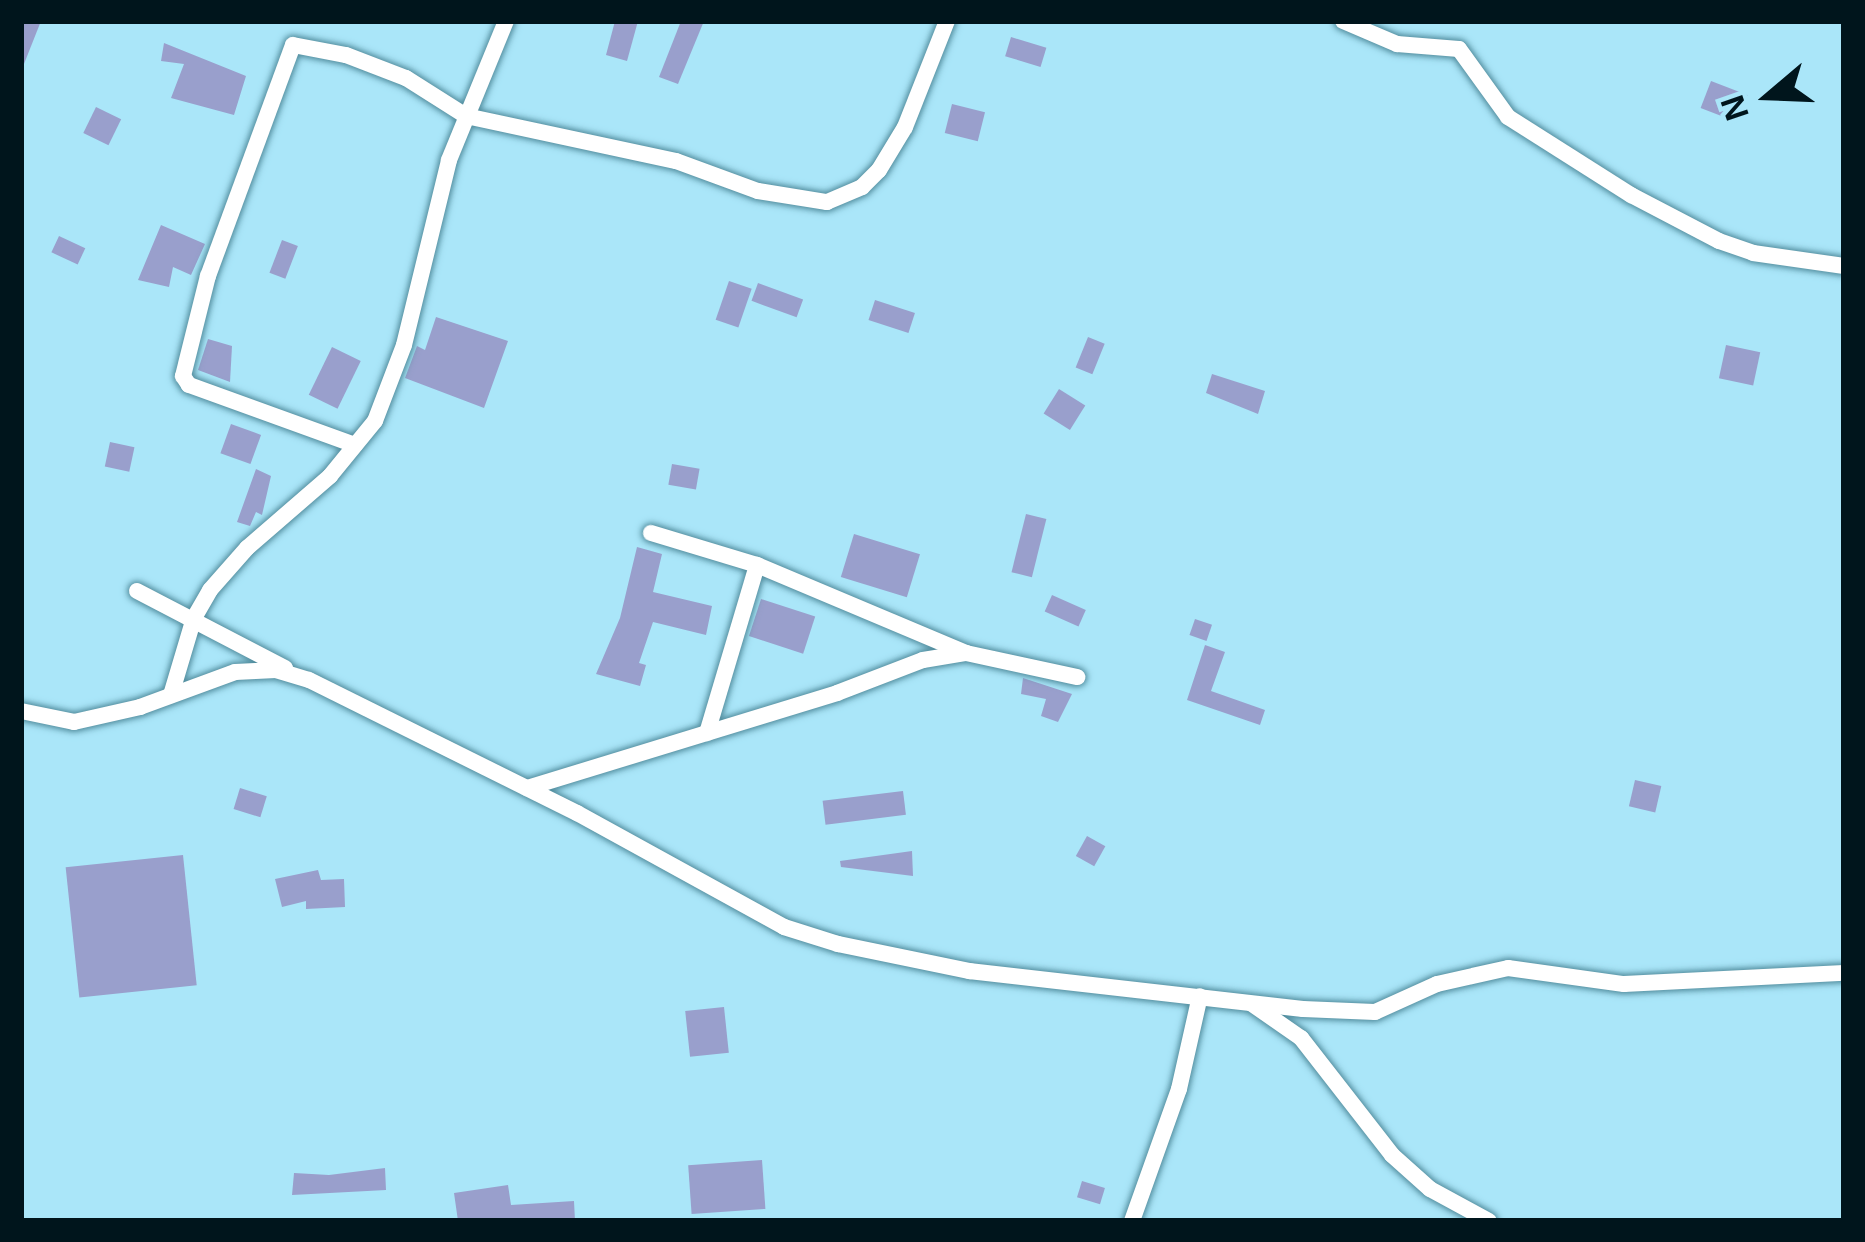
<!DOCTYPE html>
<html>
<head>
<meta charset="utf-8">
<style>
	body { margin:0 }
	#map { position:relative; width:1865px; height:1242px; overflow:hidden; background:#aae6f9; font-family:Arial,sans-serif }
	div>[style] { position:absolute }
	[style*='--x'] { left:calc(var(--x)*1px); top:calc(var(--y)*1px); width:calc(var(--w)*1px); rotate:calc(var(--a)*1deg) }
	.building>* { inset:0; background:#999fcc; transform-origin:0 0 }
	.roads { filter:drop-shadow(0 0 3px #528d9e) drop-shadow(0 0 3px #528d9e) }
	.street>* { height:16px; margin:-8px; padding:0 8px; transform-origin:8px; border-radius:8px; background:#fff }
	span { translate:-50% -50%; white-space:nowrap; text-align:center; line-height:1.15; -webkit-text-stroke:12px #aae6f9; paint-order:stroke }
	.frame { position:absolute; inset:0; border:24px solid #00151c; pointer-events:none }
	.north { position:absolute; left:1709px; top:36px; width:120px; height:120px; -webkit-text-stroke:9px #aae6f9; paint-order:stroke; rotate:251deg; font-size:33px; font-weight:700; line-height:48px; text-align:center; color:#00151c }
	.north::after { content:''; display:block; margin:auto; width:42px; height:54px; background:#00151c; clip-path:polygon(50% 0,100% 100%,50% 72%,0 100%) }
</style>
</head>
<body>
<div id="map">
	<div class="building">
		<div style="clip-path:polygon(21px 21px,41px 21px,22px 69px,21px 69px)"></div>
		<div style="clip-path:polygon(615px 21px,638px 21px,627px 61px,606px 55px)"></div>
		<div style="clip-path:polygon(681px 21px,704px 21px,678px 84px,659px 77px)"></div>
		<div style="left:1011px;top:37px;width:37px;height:20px;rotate:17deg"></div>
		<div style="clip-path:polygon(164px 43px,246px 76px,234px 115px,171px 98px,184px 64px,161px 61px)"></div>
		<div style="left:1711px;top:81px;width:39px;height:29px;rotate:21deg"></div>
		<div style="left:952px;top:104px;width:34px;height:30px;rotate:14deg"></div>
		<div style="left:96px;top:107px;width:28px;height:29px;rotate:26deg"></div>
		<div style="clip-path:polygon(161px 225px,205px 244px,191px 275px,173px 267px,169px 287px,138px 280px)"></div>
		<div style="left:59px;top:236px;width:29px;height:18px;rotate:25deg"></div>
		<div style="left:282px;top:240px;width:17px;height:35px;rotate:21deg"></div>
		<div style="left:729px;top:281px;width:24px;height:41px;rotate:19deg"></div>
		<div style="left:758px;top:283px;width:48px;height:19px;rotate:20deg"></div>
		<div style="left:875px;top:300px;width:42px;height:21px;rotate:18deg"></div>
		<div style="clip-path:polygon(436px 317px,508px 341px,484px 408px,405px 378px,417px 346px,425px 350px)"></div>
		<div style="left:1088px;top:337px;width:18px;height:33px;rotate:22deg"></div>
		<div style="clip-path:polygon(208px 339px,232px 346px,230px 382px,198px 370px)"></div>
		<div style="left:1726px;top:345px;width:35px;height:34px;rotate:12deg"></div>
		<div style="left:332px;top:347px;width:32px;height:53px;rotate:26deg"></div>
		<div style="clip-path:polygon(1212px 374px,1265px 391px,1258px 414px,1206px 393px)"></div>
		<div style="left:1059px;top:389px;width:31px;height:29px;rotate:32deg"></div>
		<div style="left:231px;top:424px;width:32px;height:31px;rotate:20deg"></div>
		<div style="left:110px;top:442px;width:25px;height:25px;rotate:12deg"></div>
		<div style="left:672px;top:464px;width:28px;height:21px;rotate:10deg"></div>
		<div style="clip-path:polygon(256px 469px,271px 476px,262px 515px,256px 512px,250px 526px,237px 522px)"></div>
		<div style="left:1026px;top:514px;width:21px;height:60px;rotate:14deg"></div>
		<div style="left:854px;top:534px;width:69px;height:45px;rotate:17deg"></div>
		<div style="clip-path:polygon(637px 547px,662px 554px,653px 592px,712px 606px,706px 635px,653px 622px,639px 663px,646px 665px,640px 686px,596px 674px,620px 618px)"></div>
		<div style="left:1052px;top:595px;width:37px;height:18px;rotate:24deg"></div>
		<div style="left:761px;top:599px;width:57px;height:39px;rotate:18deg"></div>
		<div style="left:1195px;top:619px;width:18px;height:17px;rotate:19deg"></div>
		<div style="clip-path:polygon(1205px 645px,1225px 652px,1211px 691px,1265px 710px,1260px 725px,1187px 700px)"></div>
		<div style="clip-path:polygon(1023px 678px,1072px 694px,1058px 722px,1041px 716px,1046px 699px,1021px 694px)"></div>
		<div style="left:1635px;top:780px;width:27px;height:27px;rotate:13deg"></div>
		<div style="left:240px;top:788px;width:28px;height:22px;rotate:17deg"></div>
		<div style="left:903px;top:791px;width:24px;height:81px;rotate:83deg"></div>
		<div style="left:1087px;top:836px;width:21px;height:23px;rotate:29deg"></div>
		<div style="clip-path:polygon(912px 851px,913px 876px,841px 867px,840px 861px)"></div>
		<div style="left:183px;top:855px;width:131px;height:118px;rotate:84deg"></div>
		<div style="clip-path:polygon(318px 870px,321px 880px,344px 879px,345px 907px,306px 909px,306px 901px,282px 907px,275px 879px)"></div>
		<div style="left:724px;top:1007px;width:46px;height:39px;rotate:84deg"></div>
		<div style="left:762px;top:1160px;width:49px;height:74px;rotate:86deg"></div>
		<div style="clip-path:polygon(385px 1168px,386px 1190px,292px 1195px,294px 1173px,329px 1175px)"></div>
		<div style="left:1082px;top:1181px;width:24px;height:17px;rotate:17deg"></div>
		<div style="clip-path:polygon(508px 1185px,511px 1205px,574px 1201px,575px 1221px,458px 1221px,454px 1193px)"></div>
	</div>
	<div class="roads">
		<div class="street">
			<div style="--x:1343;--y:21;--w:59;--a:23.1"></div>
			<div style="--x:1397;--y:44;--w:62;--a:4.6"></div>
			<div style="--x:1459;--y:49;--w:84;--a:54.2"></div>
			<div style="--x:1508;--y:117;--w:146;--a:32.4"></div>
			<div style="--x:1631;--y:195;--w:99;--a:27.6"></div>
			<div style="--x:1719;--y:241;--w:36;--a:19"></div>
			<div style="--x:1753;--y:253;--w:92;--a:8.1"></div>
			<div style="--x:355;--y:445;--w:177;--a:-160.1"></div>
			<div style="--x:189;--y:385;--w:11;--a:-124"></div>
			<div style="--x:183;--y:376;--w:103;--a:-76"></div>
			<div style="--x:208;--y:276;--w:246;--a:-69.8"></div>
			<div style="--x:293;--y:45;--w:54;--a:10.7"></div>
			<div style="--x:346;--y:55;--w:64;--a:21"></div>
			<div style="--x:406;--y:78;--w:71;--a:32.3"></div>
			<div style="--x:466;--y:116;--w:215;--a:12.1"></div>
			<div style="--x:676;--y:161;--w:87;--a:20.1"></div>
			<div style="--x:758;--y:191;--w:70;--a:9.1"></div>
			<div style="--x:827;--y:202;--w:38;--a:-23"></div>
			<div style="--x:862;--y:187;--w:24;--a:-45"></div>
			<div style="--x:879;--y:170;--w:50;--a:-58.8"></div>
			<div style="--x:905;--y:127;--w:114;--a:-68.4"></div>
			<div style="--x:651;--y:533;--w:111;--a:16.8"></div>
			<div style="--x:757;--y:565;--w:225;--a:22.8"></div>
			<div style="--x:137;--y:591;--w:167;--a:27.5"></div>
			<div style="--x:171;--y:695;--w:80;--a:-73.4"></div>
			<div style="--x:194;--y:618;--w:32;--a:-60"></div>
			<div style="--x:210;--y:590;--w:56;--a:-48.6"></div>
			<div style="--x:247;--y:548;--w:110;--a:-40.9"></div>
			<div style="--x:330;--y:476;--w:71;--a:-50.7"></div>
			<div style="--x:375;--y:421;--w:81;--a:-69.1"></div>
			<div style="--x:404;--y:345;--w:190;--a:-76.3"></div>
			<div style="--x:449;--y:160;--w:150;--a:-67.7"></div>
			<div style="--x:21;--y:711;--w:54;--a:11.7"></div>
			<div style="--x:74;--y:722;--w:68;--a:-12.8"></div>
			<div style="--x:140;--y:707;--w:101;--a:-20.2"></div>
			<div style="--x:235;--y:672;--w:41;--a:-2.8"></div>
			<div style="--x:276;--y:670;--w:34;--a:17"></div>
			<div style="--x:309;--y:680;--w:299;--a:26.4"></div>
			<div style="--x:577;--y:813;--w:236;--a:28.8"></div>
			<div style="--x:784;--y:927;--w:57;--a:17.5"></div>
			<div style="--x:838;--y:944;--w:134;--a:11.6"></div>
			<div style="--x:969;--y:971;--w:336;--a:6.5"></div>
			<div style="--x:1303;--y:1009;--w:72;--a:2.4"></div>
			<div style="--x:1375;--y:1012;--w:68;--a:-24.3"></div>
			<div style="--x:1437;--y:984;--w:73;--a:-12.7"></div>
			<div style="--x:1508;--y:968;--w:117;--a:7.9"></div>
			<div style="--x:1624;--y:984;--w:220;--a:-2.9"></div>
			<div style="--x:707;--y:733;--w:175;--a:-73.4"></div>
			<div style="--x:527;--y:788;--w:324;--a:-17"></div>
			<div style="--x:837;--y:693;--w:92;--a:-21"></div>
			<div style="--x:923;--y:660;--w:44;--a:-9.2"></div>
			<div style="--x:966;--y:653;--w:114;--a:12.2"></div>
			<div style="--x:1252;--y:1004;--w:60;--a:34.8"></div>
			<div style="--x:1301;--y:1038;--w:148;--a:52.1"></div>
			<div style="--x:1392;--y:1155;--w:51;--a:41.8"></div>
			<div style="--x:1430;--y:1189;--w:67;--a:28.5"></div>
			<div style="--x:1132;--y:1221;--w:140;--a:-70.4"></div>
			<div style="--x:1179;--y:1089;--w:95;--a:-77.3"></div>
		</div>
	</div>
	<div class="frame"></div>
	<div class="north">N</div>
</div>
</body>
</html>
